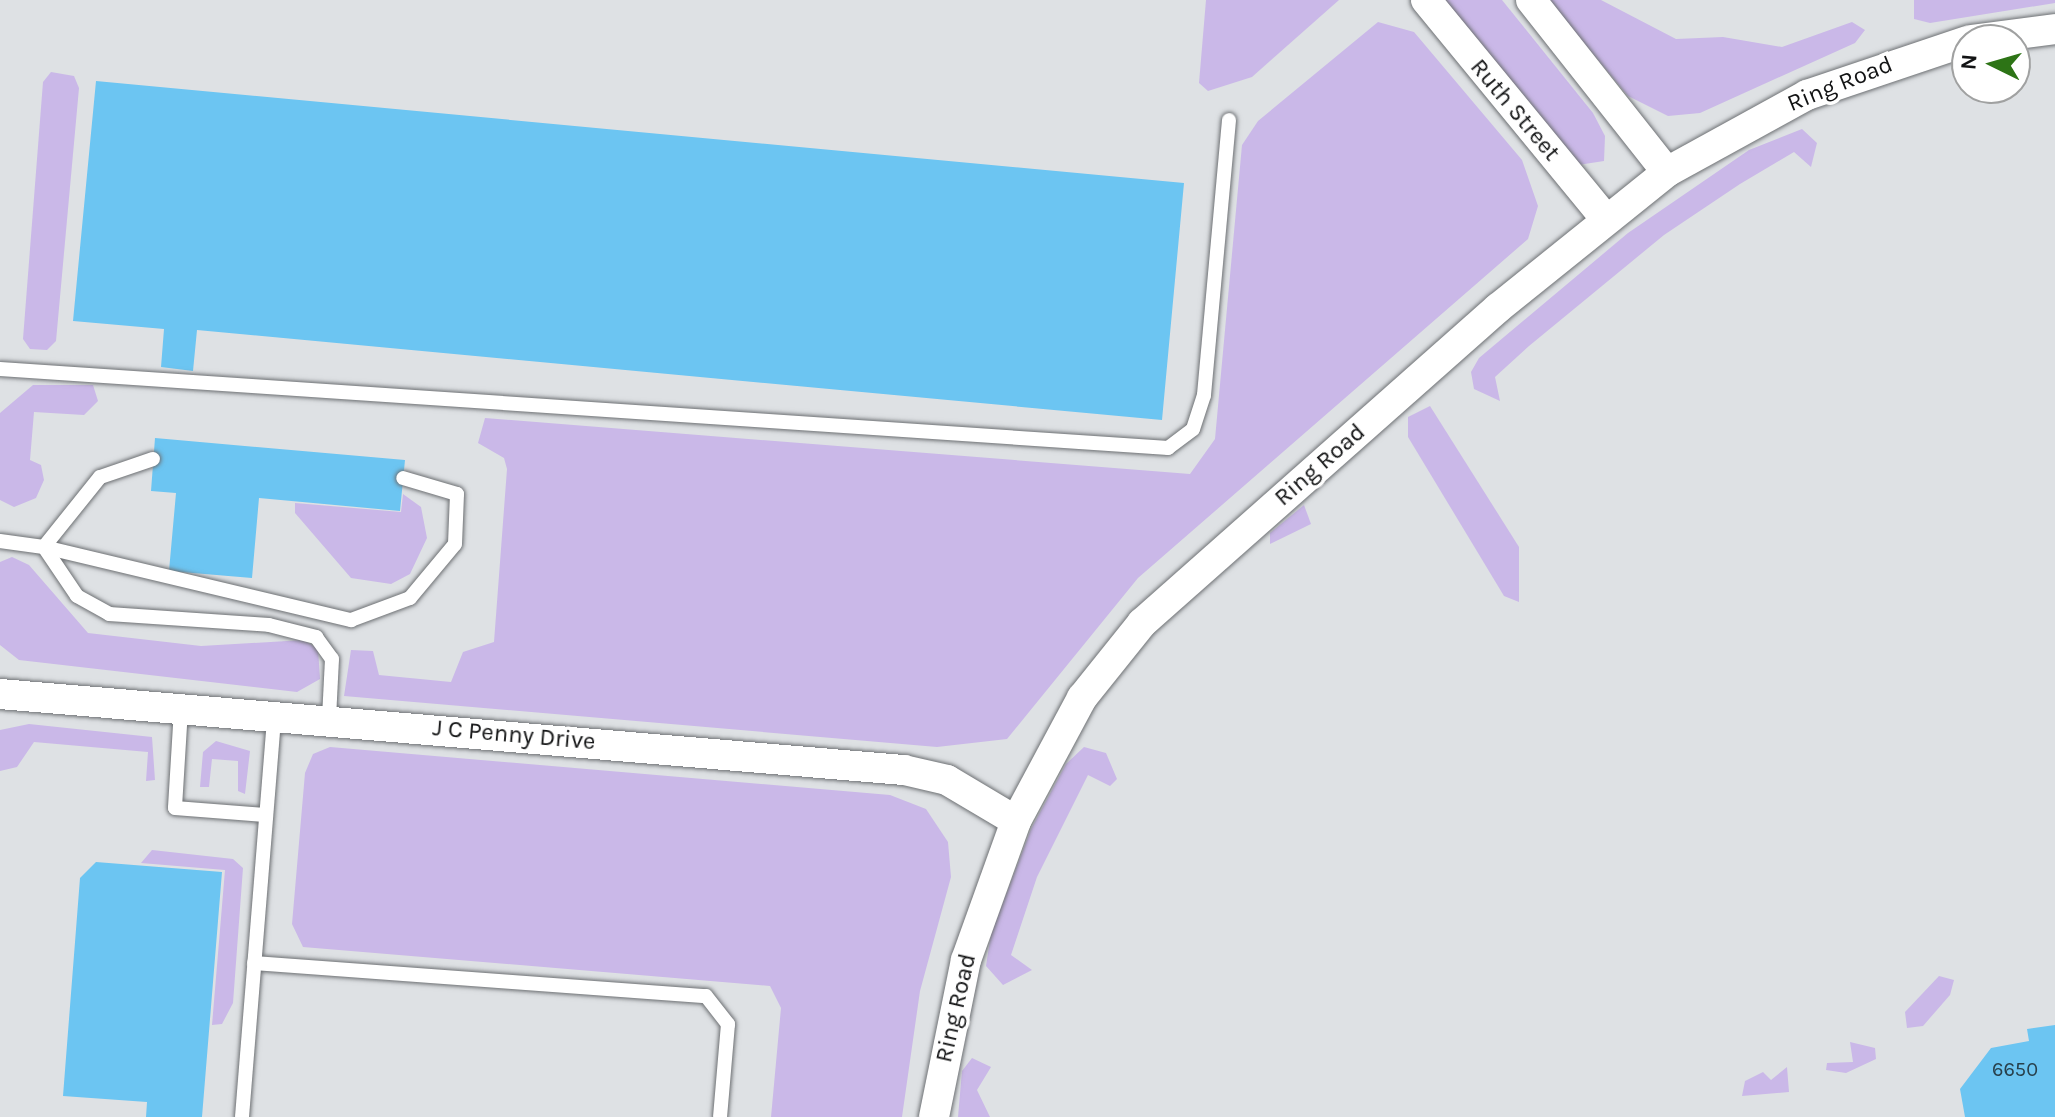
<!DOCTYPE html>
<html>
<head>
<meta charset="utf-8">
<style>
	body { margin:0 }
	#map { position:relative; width:2055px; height:1117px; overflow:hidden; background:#dee1e4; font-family:Karla,sans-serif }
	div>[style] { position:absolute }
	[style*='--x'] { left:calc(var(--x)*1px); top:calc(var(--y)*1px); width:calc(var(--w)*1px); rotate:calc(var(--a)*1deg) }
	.green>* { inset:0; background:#cab8e8 }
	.building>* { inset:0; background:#6cc5f2 }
	.roads { filter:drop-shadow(0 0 2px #6d7073) drop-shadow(0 0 2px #6d7073) }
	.service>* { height:14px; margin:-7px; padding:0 7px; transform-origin:7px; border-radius:7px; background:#fff }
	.minor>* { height:30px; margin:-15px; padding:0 15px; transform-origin:15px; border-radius:15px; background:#fff }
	span { translate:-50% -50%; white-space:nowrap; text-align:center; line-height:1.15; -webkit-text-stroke:7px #fff; paint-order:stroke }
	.number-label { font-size:20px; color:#28404c }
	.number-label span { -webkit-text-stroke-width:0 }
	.street-label { font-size:24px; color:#121314 }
	.north { position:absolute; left:1951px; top:24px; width:80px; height:80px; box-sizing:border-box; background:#fff; border:2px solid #a0a1a1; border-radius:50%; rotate:275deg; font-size:22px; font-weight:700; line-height:32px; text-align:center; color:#121314 }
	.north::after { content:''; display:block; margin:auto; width:28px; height:36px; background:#2d7416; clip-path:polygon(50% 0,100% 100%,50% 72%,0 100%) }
</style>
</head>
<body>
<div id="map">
	<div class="green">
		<div style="clip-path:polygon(1206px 0,1339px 0,1252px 77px,1208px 91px,1199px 83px)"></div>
		<div style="clip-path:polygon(1440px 0,1502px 0,1593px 113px,1605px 136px,1604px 161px,1578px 165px)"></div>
		<div style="clip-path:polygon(1548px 0,1601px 0,1676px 39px,1723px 37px,1782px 47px,1852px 22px,1865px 30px,1855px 43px,1700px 113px,1668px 116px,1628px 96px)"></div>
		<div style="clip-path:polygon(1914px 0,2055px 0,2055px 3px,1930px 23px,1914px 19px)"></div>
		<div style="clip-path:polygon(1378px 22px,1414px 32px,1522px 160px,1538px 206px,1528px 239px,1138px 578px,1007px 739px,937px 747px,344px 696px,351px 650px,373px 651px,379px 675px,451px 682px,463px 652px,494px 642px,507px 469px,504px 458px,478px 443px,485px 418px,1190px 474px,1215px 439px,1242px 145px,1258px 121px)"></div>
		<div style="clip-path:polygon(51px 72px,74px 76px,79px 88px,56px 341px,47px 350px,30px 349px,23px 339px,43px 82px)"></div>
		<div style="clip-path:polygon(1802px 129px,1817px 143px,1811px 167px,1794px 152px,1740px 184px,1664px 235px,1529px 346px,1495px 377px,1500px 401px,1474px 389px,1471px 372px,1479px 358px,1628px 233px,1749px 150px)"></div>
		<div style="clip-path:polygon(33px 385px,93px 385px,98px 401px,84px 415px,34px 412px,30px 460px,41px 465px,44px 480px,36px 498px,14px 507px,0 500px,0 413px)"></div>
		<div style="clip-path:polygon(1430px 406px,1519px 547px,1519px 602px,1504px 596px,1408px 437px,1408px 417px)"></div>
		<div style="clip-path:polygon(403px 494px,421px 507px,427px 538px,410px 574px,391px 584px,351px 578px,295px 513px,295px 503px,401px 512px)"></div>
		<div style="clip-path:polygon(1304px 505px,1311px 524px,1270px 544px,1270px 533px)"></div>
		<div style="clip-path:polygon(12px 557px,29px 565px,88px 633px,201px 646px,304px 640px,318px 649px,320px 679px,297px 692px,19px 660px,0 645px,0 562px)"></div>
		<div style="clip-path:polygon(29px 724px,152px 737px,155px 780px,146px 781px,148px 752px,34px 742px,17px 767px,0 771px,0 730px)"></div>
		<div style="clip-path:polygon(216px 741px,250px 751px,245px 794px,238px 791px,238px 761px,212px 759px,209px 787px,200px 787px,203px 752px)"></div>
		<div style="clip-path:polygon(330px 747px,890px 795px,926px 809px,948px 842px,951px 877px,920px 991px,902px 1117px,771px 1117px,781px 1008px,770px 986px,303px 947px,292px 924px,305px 773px,313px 754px)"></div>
		<div style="clip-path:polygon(1084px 747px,1106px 753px,1117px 779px,1110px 786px,1088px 775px,1037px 877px,1011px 955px,1032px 970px,1003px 985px,986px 966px,991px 934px,1031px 829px,1066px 764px)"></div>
		<div style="clip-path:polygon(152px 850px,233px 859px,243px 868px,233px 1003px,222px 1024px,212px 1025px,225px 870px,141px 863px)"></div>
		<div style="clip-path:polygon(1939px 976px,1954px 980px,1950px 995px,1923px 1026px,1907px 1028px,1905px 1012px)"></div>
		<div style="clip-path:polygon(1850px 1042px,1875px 1048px,1876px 1059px,1846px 1073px,1826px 1070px,1827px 1063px,1853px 1062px)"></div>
		<div style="clip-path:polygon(972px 1058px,991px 1067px,977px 1090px,990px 1117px,958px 1117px,962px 1071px)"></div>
		<div style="clip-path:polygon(1787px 1067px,1789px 1092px,1742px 1096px,1745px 1081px,1763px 1072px,1771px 1080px)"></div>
	</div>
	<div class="building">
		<div style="clip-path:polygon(96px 81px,1184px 183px,1162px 420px,197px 330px,193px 371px,161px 367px,164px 329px,73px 321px)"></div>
		<div style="clip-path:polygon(155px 438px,405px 460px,400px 511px,259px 498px,252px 578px,169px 571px,176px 493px,151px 491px)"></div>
		<div style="clip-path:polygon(96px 862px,222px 872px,202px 1117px,146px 1117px,147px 1102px,63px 1096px,80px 878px)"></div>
		<div style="clip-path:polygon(2055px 1025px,2055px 1117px,1965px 1117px,1960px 1089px,1991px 1048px,2029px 1041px,2027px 1029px)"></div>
	</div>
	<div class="roads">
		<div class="service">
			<div style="--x:0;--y:369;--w:1171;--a:3.87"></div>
			<div style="--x:1168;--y:448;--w:31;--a:-37"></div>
			<div style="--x:1193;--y:429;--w:36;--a:-72"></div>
			<div style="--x:1204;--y:395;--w:276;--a:-84.8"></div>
			<div style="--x:153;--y:459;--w:56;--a:161.2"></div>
			<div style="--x:100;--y:477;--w:90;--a:128.7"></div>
			<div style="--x:44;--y:547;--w:316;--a:13.4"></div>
			<div style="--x:351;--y:620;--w:63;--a:-20.4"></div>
			<div style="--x:410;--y:598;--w:70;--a:-50.2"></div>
			<div style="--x:455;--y:544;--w:50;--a:-87.7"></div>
			<div style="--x:457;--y:494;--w:56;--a:-163.5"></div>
			<div style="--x:0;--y:541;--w:44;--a:7.8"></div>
			<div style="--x:44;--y:547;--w:59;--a:56"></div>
			<div style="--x:77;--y:596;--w:37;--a:29"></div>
			<div style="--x:109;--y:614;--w:160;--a:3.9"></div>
			<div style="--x:269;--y:625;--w:49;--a:14.3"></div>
			<div style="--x:316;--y:637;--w:27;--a:54"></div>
			<div style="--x:332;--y:659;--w:60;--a:92.9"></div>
			<div style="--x:181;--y:709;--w:99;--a:93.5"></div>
			<div style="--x:175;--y:808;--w:90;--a:4.4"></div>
			<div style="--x:254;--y:963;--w:453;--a:4.2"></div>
			<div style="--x:706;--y:996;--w:36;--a:52"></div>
			<div style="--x:728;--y:1024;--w:93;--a:94.9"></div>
			<div style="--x:242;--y:1117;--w:403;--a:-85.4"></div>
		</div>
		<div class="minor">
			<div style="--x:1426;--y:0;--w:282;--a:50.6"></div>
			<div style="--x:1531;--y:0;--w:219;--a:51.7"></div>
			<div style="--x:1972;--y:40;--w:84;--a:-7.5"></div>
			<div style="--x:0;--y:694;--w:907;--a:4.81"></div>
			<div style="--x:904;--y:770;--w:44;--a:13.1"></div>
			<div style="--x:947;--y:780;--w:80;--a:30.7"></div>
			<div style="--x:934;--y:1117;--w:160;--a:-78.5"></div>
			<div style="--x:966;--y:960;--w:148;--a:-70.2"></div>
			<div style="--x:1016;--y:821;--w:140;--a:-61.8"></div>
			<div style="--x:1082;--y:698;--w:96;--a:-51.3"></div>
			<div style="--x:1142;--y:623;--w:475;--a:-41.5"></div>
			<div style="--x:1498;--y:308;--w:217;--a:-38.8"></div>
			<div style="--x:1667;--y:172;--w:160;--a:-28.8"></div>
			<div style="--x:1807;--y:95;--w:169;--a:-18.6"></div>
		</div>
	</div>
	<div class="number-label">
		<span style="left:2015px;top:1069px">6650</span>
	</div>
	<div class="street-label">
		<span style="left:1840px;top:84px;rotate:-22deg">Ring Road</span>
		<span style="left:1515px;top:110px;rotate:50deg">Ruth Street</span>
		<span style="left:1320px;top:465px;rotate:-41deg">Ring Road</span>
		<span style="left:514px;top:735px;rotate:5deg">J C Penny Drive</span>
		<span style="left:956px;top:1008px;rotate:-77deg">Ring Road</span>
	</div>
	<div class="north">N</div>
</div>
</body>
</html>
